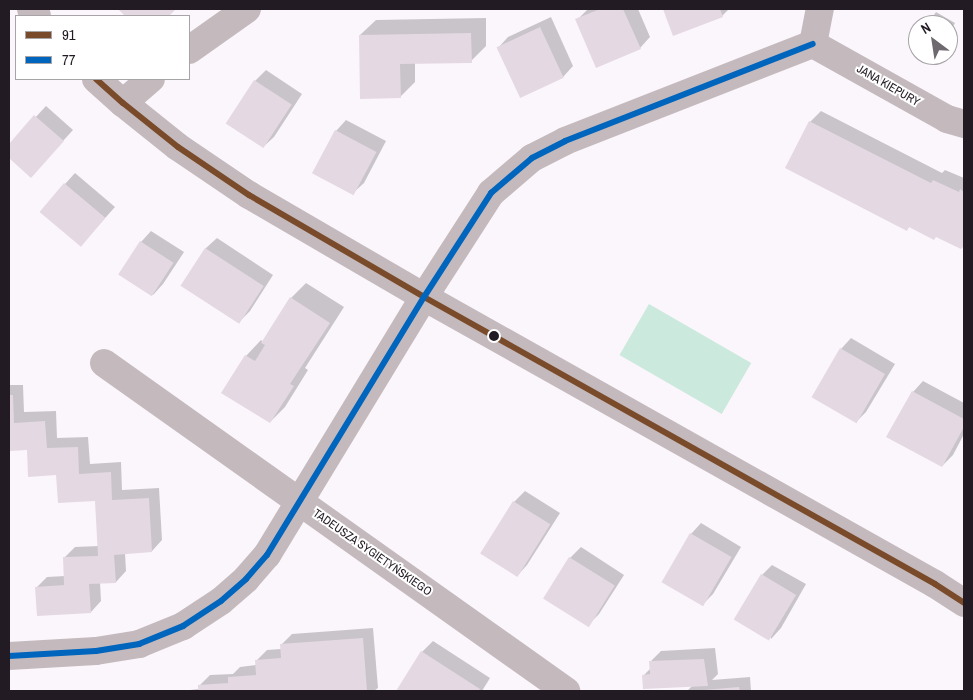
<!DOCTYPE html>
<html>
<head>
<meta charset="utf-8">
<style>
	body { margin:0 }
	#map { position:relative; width:973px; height:700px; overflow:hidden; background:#fbf6fc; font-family:"Archivo Narrow",sans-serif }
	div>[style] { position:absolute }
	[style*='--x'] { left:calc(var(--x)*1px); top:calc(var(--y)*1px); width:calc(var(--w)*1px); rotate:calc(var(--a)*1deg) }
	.green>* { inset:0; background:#cbe9dc; transform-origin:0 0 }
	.shadow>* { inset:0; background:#0003 }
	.building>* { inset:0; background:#e4d8e3; transform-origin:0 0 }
	.minor>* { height:28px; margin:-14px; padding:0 14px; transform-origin:14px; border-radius:14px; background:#c4babd }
	.bus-1>* { height:6px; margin:-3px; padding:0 3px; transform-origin:3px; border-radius:3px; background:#7a4b2a }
	.bus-2>* { height:6px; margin:-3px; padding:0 3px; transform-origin:3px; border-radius:3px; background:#0065bd }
	.dots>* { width:14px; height:14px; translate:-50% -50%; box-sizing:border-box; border:2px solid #fff; border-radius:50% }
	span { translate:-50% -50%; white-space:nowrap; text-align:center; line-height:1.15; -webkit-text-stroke:4px #fff; paint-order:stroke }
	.street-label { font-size:12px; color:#221b23 }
	.frame { position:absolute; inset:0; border:10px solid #221b23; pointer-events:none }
	.legend { position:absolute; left:15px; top:15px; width:175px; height:65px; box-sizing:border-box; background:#fff; border:1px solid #a7a4a7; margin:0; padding:6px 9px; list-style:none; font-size:15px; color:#221b23 }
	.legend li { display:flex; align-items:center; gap:10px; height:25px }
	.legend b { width:25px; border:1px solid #a7a4a7 }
	.north { position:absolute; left:908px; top:15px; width:50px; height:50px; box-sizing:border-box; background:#fff; border:1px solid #a7a4a7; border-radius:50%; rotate:329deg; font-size:14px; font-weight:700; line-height:20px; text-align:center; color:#221b23 }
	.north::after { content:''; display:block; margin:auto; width:18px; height:22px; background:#6e686f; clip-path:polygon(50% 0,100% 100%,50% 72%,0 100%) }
</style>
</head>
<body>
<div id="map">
	<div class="green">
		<div style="left:649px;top:304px;width:118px;height:59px;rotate:30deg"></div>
	</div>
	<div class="shadow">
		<div style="clip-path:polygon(120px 9px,174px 9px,167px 16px,127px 16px)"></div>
		<div style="clip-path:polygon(588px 9px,638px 9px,650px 37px,640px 48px,577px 20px)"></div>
		<div style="clip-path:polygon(664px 9px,729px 9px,722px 16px,674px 34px)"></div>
		<div style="clip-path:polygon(936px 12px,955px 23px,948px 36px,948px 25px,927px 25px)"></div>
		<div style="clip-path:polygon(551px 17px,573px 66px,563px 77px,498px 48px,508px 37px)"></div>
		<div style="clip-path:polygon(486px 18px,486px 46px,471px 61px,415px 62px,415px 82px,400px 97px,360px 35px,376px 20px)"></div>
		<div style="clip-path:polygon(266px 70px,302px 94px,274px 137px,263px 147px,227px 123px,255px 81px)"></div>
		<div style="clip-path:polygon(46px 106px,73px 130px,31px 176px,9px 156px,9px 146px)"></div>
		<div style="clip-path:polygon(821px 111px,942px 173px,945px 170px,964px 178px,964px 245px,910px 226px,907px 229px,810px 122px)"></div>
		<div style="clip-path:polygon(346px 120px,386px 141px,364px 183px,353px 193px,336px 131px)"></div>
		<div style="clip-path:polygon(75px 173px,115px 207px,80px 246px,65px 184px)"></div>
		<div style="clip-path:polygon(151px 231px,184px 252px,163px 284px,153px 295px,141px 242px)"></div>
		<div style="clip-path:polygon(217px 238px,273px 275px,250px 311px,239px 322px,182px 285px,206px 248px)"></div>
		<div style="clip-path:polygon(306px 283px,344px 307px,305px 368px,308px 370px,285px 407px,270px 422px,246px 356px,261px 340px,263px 342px,291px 298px)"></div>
		<div style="clip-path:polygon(851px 338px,895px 364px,866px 412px,856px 422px,841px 349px)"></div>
		<div style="clip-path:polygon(923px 381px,964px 403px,964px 434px,953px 455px,942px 466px,913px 392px)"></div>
		<div style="clip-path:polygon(9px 385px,23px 385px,24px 412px,56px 411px,57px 438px,88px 437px,90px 464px,121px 462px,122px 490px,159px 488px,162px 540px,152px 551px,125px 553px,126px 571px,116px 582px,100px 582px,101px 601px,91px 612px,36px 588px,47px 577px,65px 576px,64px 558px,75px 547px,99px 546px,97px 500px,58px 474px,28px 449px,9px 449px)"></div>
		<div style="clip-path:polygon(525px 491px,560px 513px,527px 565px,517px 576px,482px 554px,514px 502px)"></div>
		<div style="clip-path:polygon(701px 523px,741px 547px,713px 594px,702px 605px,691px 534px)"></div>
		<div style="clip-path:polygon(581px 547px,624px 575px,599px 614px,588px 625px,545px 597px,570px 558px)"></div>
		<div style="clip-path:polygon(772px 565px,806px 584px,781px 628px,771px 639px,762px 575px)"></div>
		<div style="clip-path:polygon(373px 628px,378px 688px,374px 691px,181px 691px,199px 689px,199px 686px,210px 675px,233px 674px,240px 667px,256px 665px,256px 661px,267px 650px,281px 649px,281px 645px,292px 634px)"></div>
		<div style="clip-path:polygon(433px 641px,490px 678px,482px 691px,397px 691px,422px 652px)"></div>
		<div style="clip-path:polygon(715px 648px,718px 674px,712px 680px,750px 677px,751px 691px,687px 691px,693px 685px,643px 676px,651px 668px,651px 661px,661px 651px)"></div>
	</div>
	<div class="building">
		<div style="clip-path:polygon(118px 9px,176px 9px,169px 16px,125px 16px)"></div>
		<div style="clip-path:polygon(600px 9px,623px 9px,641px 49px,596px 68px,575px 19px)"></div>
		<div style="clip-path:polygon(663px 9px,720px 9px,723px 17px,673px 36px)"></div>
		<div style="clip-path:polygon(930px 17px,945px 25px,925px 25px)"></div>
		<div style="left:540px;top:27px;width:56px;height:48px;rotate:65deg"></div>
		<div style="clip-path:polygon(471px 33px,472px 63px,400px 64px,401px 98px,360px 99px,359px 35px)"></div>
		<div style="left:254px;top:80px;width:45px;height:52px;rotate:33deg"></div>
		<div style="clip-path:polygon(34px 115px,64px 141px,31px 178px,9px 158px,9px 144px)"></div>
		<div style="clip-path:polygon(809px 121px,931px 183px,933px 180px,959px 192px,960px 189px,964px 192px,964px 246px,961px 249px,936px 237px,934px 240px,909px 227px,907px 231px,785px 168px)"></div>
		<div style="left:335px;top:130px;width:47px;height:49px;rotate:28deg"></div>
		<div style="left:64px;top:183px;width:54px;height:38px;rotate:40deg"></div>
		<div style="left:140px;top:241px;width:40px;height:40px;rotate:33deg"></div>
		<div style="left:205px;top:248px;width:70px;height:45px;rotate:33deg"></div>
		<div style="clip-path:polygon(290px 297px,330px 323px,290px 384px,294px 386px,270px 423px,221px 393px,245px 355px,255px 361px,265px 345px,261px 343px)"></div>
		<div style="left:840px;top:348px;width:52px;height:57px;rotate:30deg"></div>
		<div style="clip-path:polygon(912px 391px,964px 419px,964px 427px,942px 467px,886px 437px)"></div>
		<div style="clip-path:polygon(9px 395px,13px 395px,14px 423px,45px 421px,47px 448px,78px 447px,79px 474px,111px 472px,112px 500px,149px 498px,152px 552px,114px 555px,116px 583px,89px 584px,91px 613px,37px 616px,35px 587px,64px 585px,63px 557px,98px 556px,95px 501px,58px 503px,56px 475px,28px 477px,27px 450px,9px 451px)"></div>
		<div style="left:513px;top:501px;width:44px;height:62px;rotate:32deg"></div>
		<div style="left:690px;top:533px;width:48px;height:57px;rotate:30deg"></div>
		<div style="left:569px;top:557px;width:54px;height:49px;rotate:32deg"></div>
		<div style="left:761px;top:574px;width:41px;height:53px;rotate:31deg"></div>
		<div style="clip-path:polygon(363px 638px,367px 691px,198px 691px,198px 685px,228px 683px,228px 677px,256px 675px,255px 660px,281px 658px,280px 644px)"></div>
		<div style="clip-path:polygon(421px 651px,480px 689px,479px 691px,396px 691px)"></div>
		<div style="clip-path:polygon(704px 659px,708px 686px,643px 689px,642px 675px,650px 674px,649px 661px)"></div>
		<div style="clip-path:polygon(739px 687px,740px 691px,704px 691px,704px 690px)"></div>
	</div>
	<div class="minor">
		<div style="--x:31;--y:9;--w:9;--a:49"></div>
		<div style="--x:813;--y:44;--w:154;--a:29.2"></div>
		<div style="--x:947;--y:119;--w:18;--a:16"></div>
		<div style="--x:813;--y:44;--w:36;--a:-79"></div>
		<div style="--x:189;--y:50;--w:71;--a:-35.3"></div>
		<div style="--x:96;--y:79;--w:36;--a:42"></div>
		<div style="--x:123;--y:103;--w:70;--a:38.7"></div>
		<div style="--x:178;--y:147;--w:86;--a:34.1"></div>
		<div style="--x:249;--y:195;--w:203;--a:30.2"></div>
		<div style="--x:424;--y:297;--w:586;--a:29.32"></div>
		<div style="--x:935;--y:584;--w:35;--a:33"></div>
		<div style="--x:123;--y:103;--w:37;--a:-41"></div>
		<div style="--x:104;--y:363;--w:567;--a:35.37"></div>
		<div style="--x:9;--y:656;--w:87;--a:-3.3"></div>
		<div style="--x:96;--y:651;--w:44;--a:-9.2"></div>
		<div style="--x:139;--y:644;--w:48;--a:-22.2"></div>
		<div style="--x:183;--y:626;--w:45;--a:-33.3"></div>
		<div style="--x:221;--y:601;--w:33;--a:-41"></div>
		<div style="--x:246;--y:579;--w:32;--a:-49"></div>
		<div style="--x:267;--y:555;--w:302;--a:-58.7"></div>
		<div style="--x:424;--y:297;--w:124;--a:-57.2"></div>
		<div style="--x:491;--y:193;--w:54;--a:-40.5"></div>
		<div style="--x:532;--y:158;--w:37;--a:-27"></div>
		<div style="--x:565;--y:141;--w:266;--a:-21.4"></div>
	</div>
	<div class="bus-1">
		<div style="--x:96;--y:79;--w:36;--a:42"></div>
		<div style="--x:123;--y:103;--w:70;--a:38.7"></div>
		<div style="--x:178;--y:147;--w:86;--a:34.1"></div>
		<div style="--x:249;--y:195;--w:203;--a:30.2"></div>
		<div style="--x:424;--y:297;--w:586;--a:29.32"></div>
		<div style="--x:935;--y:584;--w:35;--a:33"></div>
	</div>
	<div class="bus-2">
		<div style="--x:9;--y:656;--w:87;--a:-3.3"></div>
		<div style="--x:96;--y:651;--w:44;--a:-9.2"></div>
		<div style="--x:139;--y:644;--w:48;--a:-22.2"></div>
		<div style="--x:183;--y:626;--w:45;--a:-33.3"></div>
		<div style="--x:221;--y:601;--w:33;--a:-41"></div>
		<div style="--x:246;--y:579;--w:32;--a:-49"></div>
		<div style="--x:267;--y:555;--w:302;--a:-58.7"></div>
		<div style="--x:424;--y:297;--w:124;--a:-57.2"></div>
		<div style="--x:491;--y:193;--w:54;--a:-40.5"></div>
		<div style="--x:532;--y:158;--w:37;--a:-27"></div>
		<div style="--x:565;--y:141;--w:266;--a:-21.4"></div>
	</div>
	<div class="dots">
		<div style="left:494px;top:336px;background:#221b23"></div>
	</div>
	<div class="street-label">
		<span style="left:888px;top:86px;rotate:30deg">JANA KIEPURY</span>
		<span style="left:372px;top:553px;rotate:35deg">TADEUSZA SYGIETYŃSKIEGO</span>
	</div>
	<div class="frame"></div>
	<ul class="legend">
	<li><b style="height:6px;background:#7a4b2a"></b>91</li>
	<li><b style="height:6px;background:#0065bd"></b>77</li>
	</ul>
	<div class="north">N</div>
</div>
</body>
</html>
